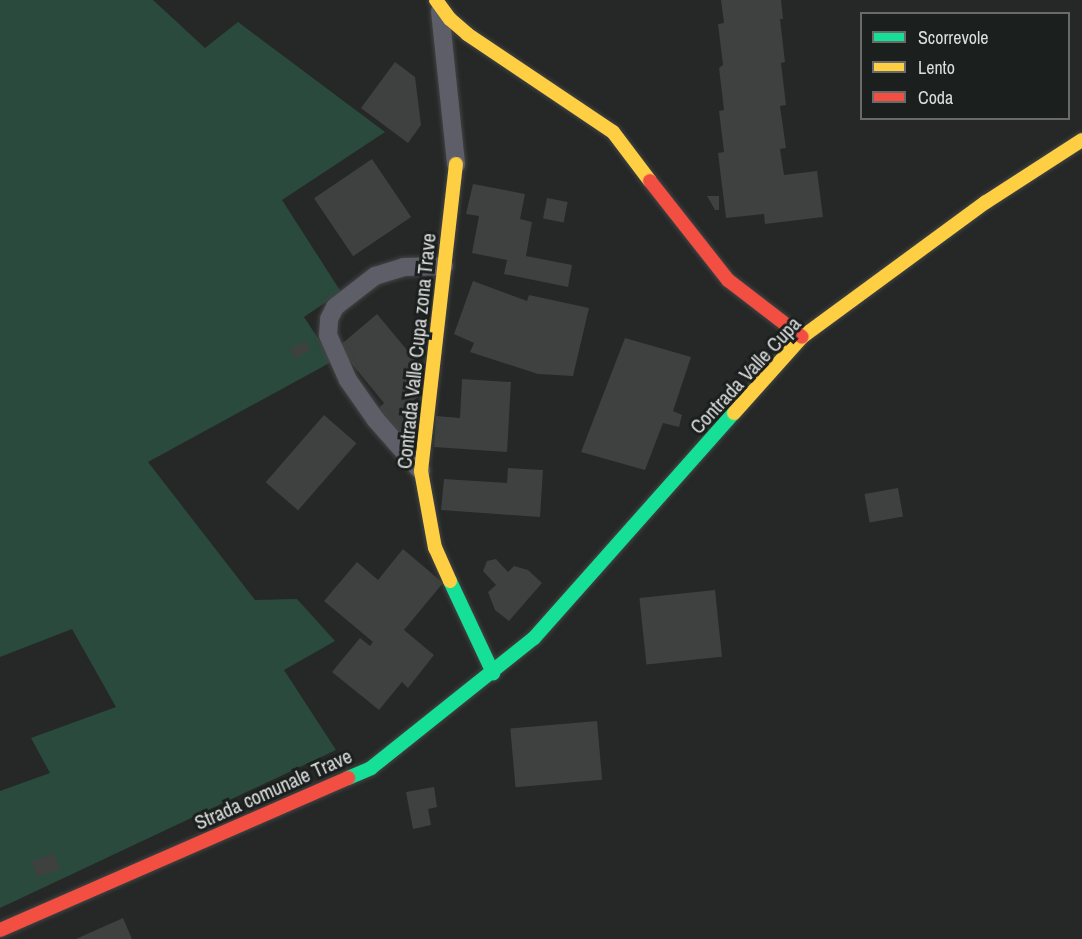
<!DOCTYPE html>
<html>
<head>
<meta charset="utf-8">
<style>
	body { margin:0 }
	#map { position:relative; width:1082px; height:939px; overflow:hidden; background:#252827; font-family:"Archivo Narrow",sans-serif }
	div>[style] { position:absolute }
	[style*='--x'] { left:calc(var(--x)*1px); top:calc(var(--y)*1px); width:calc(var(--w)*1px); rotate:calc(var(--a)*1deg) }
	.green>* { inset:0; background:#2a4a3d }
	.building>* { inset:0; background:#3f4040; transform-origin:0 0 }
	.roads { filter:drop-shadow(0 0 2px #434444) drop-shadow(0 0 2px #434444) }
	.lane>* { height:18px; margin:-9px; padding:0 9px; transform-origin:9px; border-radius:9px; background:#5e5e69 }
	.fast>* { height:14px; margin:-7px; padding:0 7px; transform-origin:7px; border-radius:7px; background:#16e098 }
	.slow>* { height:14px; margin:-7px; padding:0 7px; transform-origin:7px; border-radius:7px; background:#ffcf43 }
	.jam>* { height:14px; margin:-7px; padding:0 7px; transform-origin:7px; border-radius:7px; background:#f24e42 }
	span { translate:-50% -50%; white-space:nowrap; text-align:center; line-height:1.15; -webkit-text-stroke:6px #1b1f1d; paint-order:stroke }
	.street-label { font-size:20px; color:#dbdedc }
	.legend { position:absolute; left:860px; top:12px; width:210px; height:108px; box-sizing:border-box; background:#1b1f1d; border:2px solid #686b69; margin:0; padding:8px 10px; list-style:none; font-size:18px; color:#dbdedc }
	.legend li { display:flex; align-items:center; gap:12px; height:30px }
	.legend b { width:30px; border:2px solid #686b69 }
</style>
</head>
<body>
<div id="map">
	<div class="green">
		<div style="clip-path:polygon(0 0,153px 0,205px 48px,238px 22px,385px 132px,282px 200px,341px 292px,304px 317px,333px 361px,148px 462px,255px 600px,297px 599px,335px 641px,284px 670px,336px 750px,0 908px,0 791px,50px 773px,31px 738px,116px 707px,72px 629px,0 657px)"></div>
	</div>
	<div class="building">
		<div style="clip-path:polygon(721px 0,781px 0,783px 19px,780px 19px,785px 62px,781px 63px,786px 105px,780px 106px,786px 148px,780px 149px,784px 175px,817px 171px,823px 217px,765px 224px,764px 214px,726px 218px,718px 153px,724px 152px,719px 111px,724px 110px,719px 68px,723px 65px,718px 24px,724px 23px)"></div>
		<div style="clip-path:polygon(395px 62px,415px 77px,421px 125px,408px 143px,361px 108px)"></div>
		<div style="left:372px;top:159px;width:70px;height:70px;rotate:56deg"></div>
		<div style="clip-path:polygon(473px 184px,525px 194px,520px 219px,532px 222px,526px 256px,572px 265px,568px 287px,504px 274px,507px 260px,472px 253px,479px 216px,466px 214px)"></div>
		<div style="clip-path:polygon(707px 196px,719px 196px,719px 210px,715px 210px)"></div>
		<div style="left:547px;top:198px;width:21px;height:21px;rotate:11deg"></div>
		<div style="clip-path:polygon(473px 281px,527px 301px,529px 295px,589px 308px,573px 376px,538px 374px,470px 352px,474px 343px,454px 334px)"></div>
		<div style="clip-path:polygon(377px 314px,422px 368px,412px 377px,424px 392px,404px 409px,416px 423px,400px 437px,377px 410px,384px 403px,338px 347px)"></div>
		<div style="clip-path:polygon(625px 338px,691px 357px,673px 411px,682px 415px,679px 427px,663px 423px,645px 470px,581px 452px)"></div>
		<div style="left:305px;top:341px;width:11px;height:17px;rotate:63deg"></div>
		<div style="clip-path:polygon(462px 379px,511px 382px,507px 452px,434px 447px,436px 416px,460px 418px)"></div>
		<div style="left:324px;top:415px;width:43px;height:89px;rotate:41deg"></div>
		<div style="clip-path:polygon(508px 468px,543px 470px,540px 517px,441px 510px,444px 479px,507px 483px)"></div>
		<div style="left:898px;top:488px;width:29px;height:34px;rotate:80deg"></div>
		<div style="clip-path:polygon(403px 549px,443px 583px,404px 630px,434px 655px,408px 688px,402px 682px,379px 710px,332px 672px,360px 638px,370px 646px,373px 642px,324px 601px,357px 562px,378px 580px)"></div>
		<div style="clip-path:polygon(496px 559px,508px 572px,514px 566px,528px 570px,542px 583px,509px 621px,495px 610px,488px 592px,496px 585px,483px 571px,487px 561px)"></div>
		<div style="left:715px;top:590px;width:67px;height:76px;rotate:84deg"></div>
		<div style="left:597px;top:721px;width:59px;height:87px;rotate:85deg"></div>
		<div style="clip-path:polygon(434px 787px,437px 807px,428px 809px,431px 825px,413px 829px,406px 792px)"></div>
		<div style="left:54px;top:853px;width:17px;height:24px;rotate:69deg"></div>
		<div style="clip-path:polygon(123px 918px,132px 939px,76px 939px)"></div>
	</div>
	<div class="roads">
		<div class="lane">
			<div style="--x:440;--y:11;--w:154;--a:84"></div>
			<div style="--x:421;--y:471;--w:68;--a:-131.4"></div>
			<div style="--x:376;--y:420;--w:49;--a:-125"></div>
			<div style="--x:348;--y:380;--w:49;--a:-114"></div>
			<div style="--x:328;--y:335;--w:16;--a:-86"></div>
			<div style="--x:329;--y:319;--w:13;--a:-63"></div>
			<div style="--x:335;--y:307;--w:51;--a:-37.8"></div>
			<div style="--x:375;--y:276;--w:30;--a:-17"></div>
			<div style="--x:404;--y:267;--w:40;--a:-1.4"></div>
		</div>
		<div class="fast">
			<div style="--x:450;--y:581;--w:102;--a:64.9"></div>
			<div style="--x:348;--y:778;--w:25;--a:-23"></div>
			<div style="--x:371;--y:768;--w:208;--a:-38.6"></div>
			<div style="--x:534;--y:638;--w:301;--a:-48.4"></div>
		</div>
		<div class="slow">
			<div style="--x:436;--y:0;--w:24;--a:54"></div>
			<div style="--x:450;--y:19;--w:23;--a:41"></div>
			<div style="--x:467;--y:34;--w:176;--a:33.9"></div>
			<div style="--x:613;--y:132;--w:61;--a:52.9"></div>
			<div style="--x:734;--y:413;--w:102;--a:-48.2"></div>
			<div style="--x:802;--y:337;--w:228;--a:-36.3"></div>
			<div style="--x:986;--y:202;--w:114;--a:-32.9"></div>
			<div style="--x:450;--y:581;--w:36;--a:-114"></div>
			<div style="--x:435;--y:548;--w:78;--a:-100.3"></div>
			<div style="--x:421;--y:471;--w:309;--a:-83.5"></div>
		</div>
		<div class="jam">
			<div style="--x:650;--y:181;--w:126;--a:51.8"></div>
			<div style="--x:728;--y:280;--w:93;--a:37.6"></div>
			<div style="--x:0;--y:930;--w:380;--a:-23.6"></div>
		</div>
	</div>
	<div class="street-label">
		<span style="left:416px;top:351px;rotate:-84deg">Contrada Valle Cupa zona Trave</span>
		<span style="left:745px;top:375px;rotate:-47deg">Contrada Valle Cupa</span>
		<span style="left:273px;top:789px;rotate:-24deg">Strada comunale Trave</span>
	</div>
	<ul class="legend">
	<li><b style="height:8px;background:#16e098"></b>Scorrevole</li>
	<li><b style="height:8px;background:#ffcf43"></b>Lento</li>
	<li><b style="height:8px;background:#f24e42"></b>Coda</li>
	</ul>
</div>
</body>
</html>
